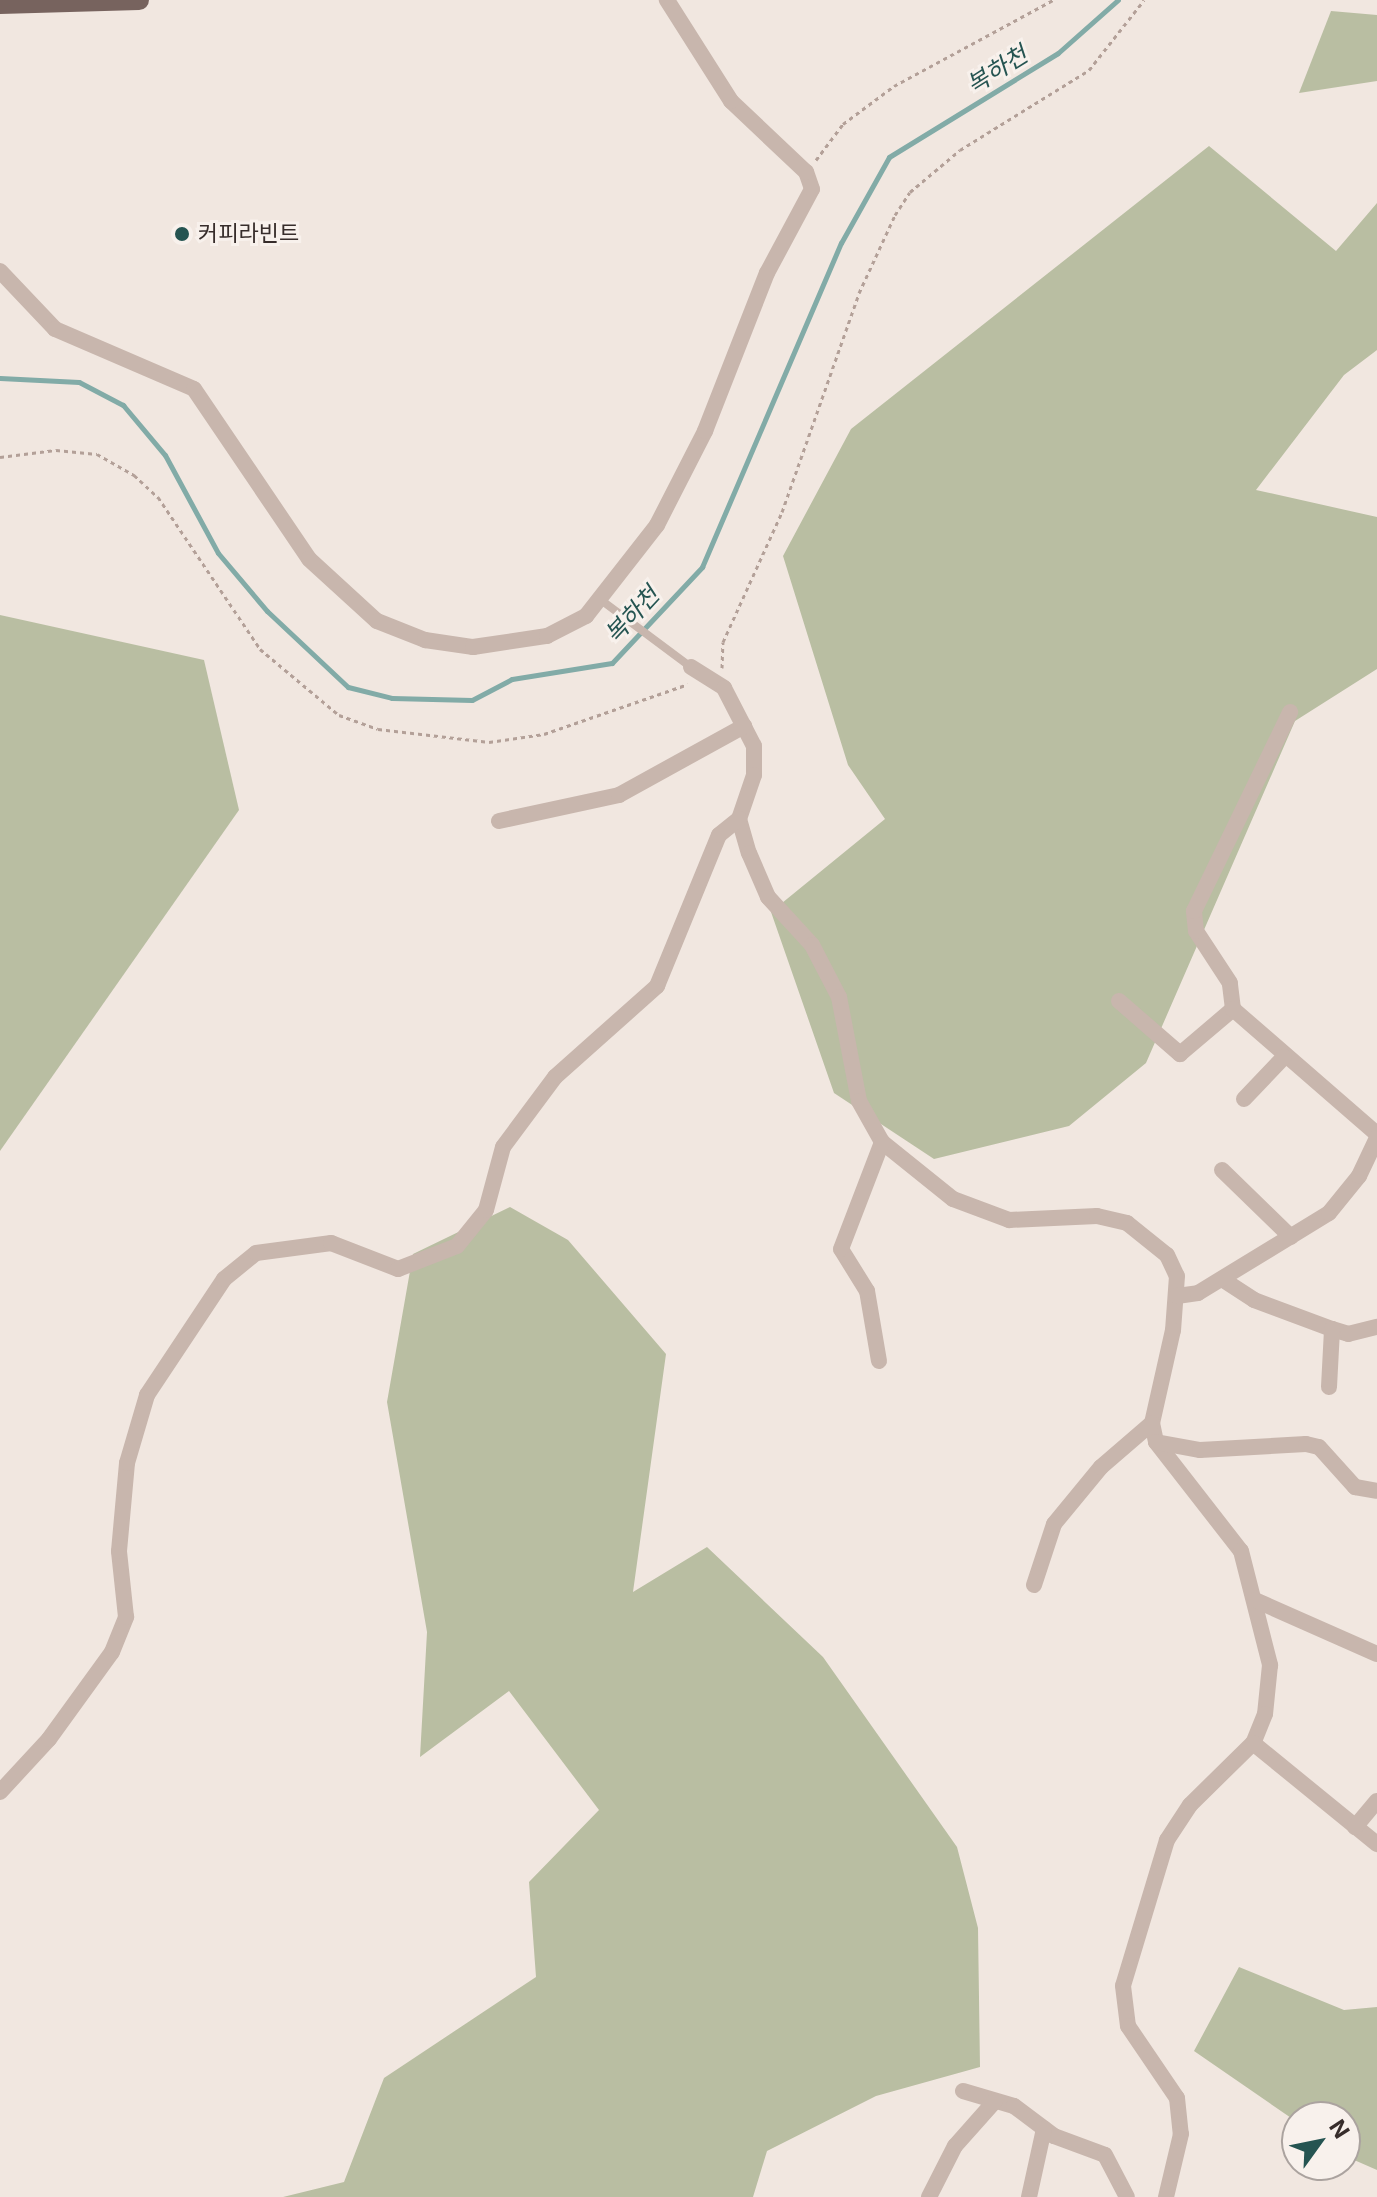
<!DOCTYPE html>
<html>
<head>
<meta charset="utf-8">
<style>
	body { margin:0 }
	#map { position:relative; width:1377px; height:2197px; overflow:hidden; background:#f1e7e0; font-family:Inter,"Noto Sans KR",sans-serif }
	div>[style] { position:absolute }
	[style*='--x'] { left:calc(var(--x)*1px); top:calc(var(--y)*1px); width:calc(var(--w)*1px); rotate:calc(var(--a)*1deg) }
	.green>* { inset:0; background:#b9bea2 }
	.stream>* { height:5px; margin:-2.5px; padding:0 2.5px; transform-origin:2.5px; border-radius:2.5px; background:#82aba7 }
	.path>* { height:3px; margin-top:-1.5px; transform-origin:0; background:repeating-linear-gradient(90deg,#b3a098 0 4px,transparent 0 8px) }
	.service>* { height:8px; margin:-4px; padding:0 4px; transform-origin:4px; border-radius:4px; background:#c8b6ad }
	.minor>* { height:16px; margin:-8px; padding:0 8px; transform-origin:8px; border-radius:8px; background:#c8b6ad }
	.primary>* { height:20px; margin:-10px; padding:0 10px; transform-origin:10px; border-radius:10px; background:#77635e }
	.dots>* { width:22px; height:22px; translate:-50% -50%; box-sizing:border-box; border:4px solid #f8f1ec; border-radius:50% }
	span { translate:-50% -50%; white-space:nowrap; text-align:center; line-height:1.15; -webkit-text-stroke:6px #f8f1ec; paint-order:stroke }
	.poi-label { font-size:22px; color:#372d2b }
	.left { translate:0 -50%; text-align:left }
	.water-label { font-size:24px; color:#255451; font-style:italic }
	.north { position:absolute; left:1281px; top:2101px; width:80px; height:80px; box-sizing:border-box; background:#f8f1ec; border:2px solid #aba39f; border-radius:50%; rotate:57deg; font-size:22px; font-weight:700; line-height:32px; text-align:center; color:#372d2b }
	.north::after { content:''; display:block; margin:auto; width:28px; height:36px; background:#255451; clip-path:polygon(50% 0,100% 100%,50% 72%,0 100%) }
</style>
</head>
<body>
<div id="map">
	<div class="green">
		<div style="clip-path:polygon(1331px 11px,1377px 15px,1377px 81px,1299px 93px)"></div>
		<div style="clip-path:polygon(1209px 146px,1336px 251px,1377px 203px,1377px 350px,1344px 375px,1256px 490px,1377px 517px,1377px 669px,1295px 721px,1146px 1063px,1069px 1126px,934px 1159px,834px 1093px,771px 912px,885px 819px,848px 765px,783px 556px,851px 429px)"></div>
		<div style="clip-path:polygon(0 615px,204px 660px,239px 810px,0 1151px)"></div>
		<div style="clip-path:polygon(510px 1207px,568px 1240px,666px 1354px,633px 1592px,707px 1547px,823px 1657px,957px 1847px,978px 1928px,980px 2067px,876px 2096px,767px 2151px,753px 2197px,283px 2197px,344px 2182px,384px 2078px,536px 1977px,529px 1882px,599px 1810px,509px 1691px,420px 1757px,427px 1632px,387px 1402px,413px 1254px)"></div>
		<div style="clip-path:polygon(1239px 1967px,1344px 2010px,1377px 2007px,1377px 2170px,1345px 2156px,1345px 2117px,1297px 2117px,1297px 2122px,1194px 2051px)"></div>
	</div>
	<div class="stream">
		<div style="--x:0;--y:378;--w:79;--a:2.9"></div>
		<div style="--x:79;--y:382;--w:50;--a:27.6"></div>
		<div style="--x:123;--y:405;--w:65;--a:50"></div>
		<div style="--x:165;--y:455;--w:111;--a:61.6"></div>
		<div style="--x:218;--y:553;--w:76;--a:49.8"></div>
		<div style="--x:267;--y:611;--w:111;--a:43.2"></div>
		<div style="--x:348;--y:687;--w:45;--a:14"></div>
		<div style="--x:392;--y:698;--w:80;--a:1.4"></div>
		<div style="--x:472;--y:700;--w:45;--a:-27.7"></div>
		<div style="--x:512;--y:679;--w:101;--a:-9.1"></div>
		<div style="--x:612;--y:663;--w:132;--a:-46.8"></div>
		<div style="--x:702;--y:567;--w:353;--a:-66.8"></div>
		<div style="--x:841;--y:243;--w:98;--a:-60.8"></div>
		<div style="--x:889;--y:157;--w:198;--a:-31.6"></div>
		<div style="--x:1058;--y:53;--w:80;--a:-41.5"></div>
	</div>
	<div class="path">
		<div style="--x:816;--y:160;--w:45;--a:-53.1"></div>
		<div style="--x:843;--y:124;--w:64;--a:-36.7"></div>
		<div style="--x:894;--y:86;--w:181;--a:-28.4"></div>
		<div style="--x:0;--y:457;--w:56;--a:-7.1"></div>
		<div style="--x:56;--y:450;--w:41;--a:5.6"></div>
		<div style="--x:97;--y:454;--w:43;--a:29.6"></div>
		<div style="--x:134;--y:475;--w:33;--a:43"></div>
		<div style="--x:158;--y:497;--w:183;--a:56.1"></div>
		<div style="--x:260;--y:649;--w:103;--a:39.9"></div>
		<div style="--x:339;--y:715;--w:41;--a:19.7"></div>
		<div style="--x:378;--y:729;--w:112;--a:6.7"></div>
		<div style="--x:489;--y:742;--w:56;--a:-8.3"></div>
		<div style="--x:544;--y:734;--w:152;--a:-19.1"></div>
		<div style="--x:722;--y:668;--w:26;--a:-88"></div>
		<div style="--x:723;--y:642;--w:143;--a:-65.6"></div>
		<div style="--x:782;--y:512;--w:232;--a:-70.6"></div>
		<div style="--x:859;--y:293;--w:86;--a:-65.2"></div>
		<div style="--x:895;--y:215;--w:27;--a:-57"></div>
		<div style="--x:910;--y:192;--w:65;--a:-40"></div>
		<div style="--x:960;--y:150;--w:152;--a:-31.8"></div>
		<div style="--x:1089;--y:70;--w:89;--a:-51.8"></div>
	</div>
	<div class="service">
		<div style="--x:601;--y:600;--w:112;--a:36.7"></div>
	</div>
	<div class="minor">
		<div style="--x:0;--y:271;--w:80;--a:46.5"></div>
		<div style="--x:55;--y:329;--w:151;--a:23.3"></div>
		<div style="--x:194;--y:389;--w:205;--a:55.9"></div>
		<div style="--x:309;--y:559;--w:92;--a:42.4"></div>
		<div style="--x:377;--y:621;--w:52;--a:21.6"></div>
		<div style="--x:425;--y:640;--w:49;--a:8.3"></div>
		<div style="--x:473;--y:647;--w:75;--a:-8.5"></div>
		<div style="--x:547;--y:636;--w:44;--a:-27.1"></div>
		<div style="--x:586;--y:616;--w:115;--a:-52"></div>
		<div style="--x:657;--y:525;--w:106;--a:-62.9"></div>
		<div style="--x:705;--y:431;--w:170;--a:-68.6"></div>
		<div style="--x:767;--y:273;--w:95;--a:-61.8"></div>
		<div style="--x:812;--y:189;--w:18;--a:-109"></div>
		<div style="--x:806;--y:172;--w:103;--a:-136.6"></div>
		<div style="--x:731;--y:101;--w:120;--a:-122.4"></div>
		<div style="--x:691;--y:667;--w:39;--a:32"></div>
		<div style="--x:724;--y:688;--w:65;--a:62.7"></div>
		<div style="--x:754;--y:746;--w:29;--a:90"></div>
		<div style="--x:754;--y:775;--w:46;--a:108.8"></div>
		<div style="--x:739;--y:819;--w:35;--a:74"></div>
		<div style="--x:749;--y:853;--w:48;--a:66.6"></div>
		<div style="--x:768;--y:897;--w:65;--a:47.5"></div>
		<div style="--x:812;--y:945;--w:59;--a:62.6"></div>
		<div style="--x:839;--y:997;--w:106;--a:79.1"></div>
		<div style="--x:859;--y:1101;--w:47;--a:60.7"></div>
		<div style="--x:882;--y:1142;--w:91;--a:38.8"></div>
		<div style="--x:953;--y:1199;--w:60;--a:20.6"></div>
		<div style="--x:1009;--y:1220;--w:88;--a:-2.6"></div>
		<div style="--x:1097;--y:1216;--w:31;--a:13"></div>
		<div style="--x:1127;--y:1223;--w:51;--a:38.7"></div>
		<div style="--x:1167;--y:1255;--w:23;--a:65"></div>
		<div style="--x:1177;--y:1276;--w:54;--a:94.2"></div>
		<div style="--x:1173;--y:1330;--w:95;--a:102.7"></div>
		<div style="--x:1152;--y:1423;--w:19;--a:78"></div>
		<div style="--x:1156;--y:1442;--w:138;--a:52.1"></div>
		<div style="--x:1241;--y:1551;--w:118;--a:75.7"></div>
		<div style="--x:1270;--y:1665;--w:49;--a:95.8"></div>
		<div style="--x:1265;--y:1714;--w:31;--a:112"></div>
		<div style="--x:1253;--y:1743;--w:88;--a:135.5"></div>
		<div style="--x:1190;--y:1805;--w:42;--a:123.3"></div>
		<div style="--x:1167;--y:1840;--w:152;--a:106.8"></div>
		<div style="--x:1123;--y:1986;--w:40;--a:82.9"></div>
		<div style="--x:1128;--y:2026;--w:87;--a:55.8"></div>
		<div style="--x:1177;--y:2098;--w:36;--a:84"></div>
		<div style="--x:1181;--y:2134;--w:65;--a:103.4"></div>
		<div style="--x:499;--y:821;--w:123;--a:-12.2"></div>
		<div style="--x:619;--y:795;--w:143;--a:-28.9"></div>
		<div style="--x:1119;--y:1001;--w:81;--a:41"></div>
		<div style="--x:1180;--y:1054;--w:70;--a:-40.3"></div>
		<div style="--x:1233;--y:1009;--w:26;--a:-97"></div>
		<div style="--x:1230;--y:983;--w:62;--a:-123.2"></div>
		<div style="--x:1196;--y:931;--w:20;--a:-96"></div>
		<div style="--x:1194;--y:911;--w:221;--a:-64.2"></div>
		<div style="--x:1233;--y:1009;--w:191;--a:41"></div>
		<div style="--x:1244;--y:1099;--w:58;--a:-46.4"></div>
		<div style="--x:1222;--y:1170;--w:96;--a:44.2"></div>
		<div style="--x:1222;--y:1279;--w:38;--a:33"></div>
		<div style="--x:1254;--y:1300;--w:83;--a:20.4"></div>
		<div style="--x:1332;--y:1329;--w:17;--a:17"></div>
		<div style="--x:1348;--y:1334;--w:30;--a:-14"></div>
		<div style="--x:1177;--y:1296;--w:21;--a:-8"></div>
		<div style="--x:1198;--y:1293;--w:153;--a:-31.4"></div>
		<div style="--x:1329;--y:1213;--w:48;--a:-51"></div>
		<div style="--x:1359;--y:1176;--w:42;--a:-64.7"></div>
		<div style="--x:879;--y:1361;--w:71;--a:-99.7"></div>
		<div style="--x:867;--y:1291;--w:49;--a:-121.8"></div>
		<div style="--x:841;--y:1249;--w:115;--a:-69"></div>
		<div style="--x:1329;--y:1387;--w:58;--a:-87"></div>
		<div style="--x:1156;--y:1442;--w:45;--a:10.3"></div>
		<div style="--x:1200;--y:1450;--w:106;--a:-3.2"></div>
		<div style="--x:1306;--y:1444;--w:13;--a:13"></div>
		<div style="--x:1319;--y:1447;--w:54;--a:48"></div>
		<div style="--x:1355;--y:1487;--w:22;--a:10"></div>
		<div style="--x:1034;--y:1585;--w:64;--a:-71.8"></div>
		<div style="--x:1054;--y:1524;--w:74;--a:-50.5"></div>
		<div style="--x:1101;--y:1467;--w:67;--a:-40.8"></div>
		<div style="--x:1255;--y:1600;--w:133;--a:23.9"></div>
		<div style="--x:1253;--y:1743;--w:160;--a:39.2"></div>
		<div style="--x:0;--y:1792;--w:72;--a:-47.2"></div>
		<div style="--x:49;--y:1739;--w:107;--a:-54.1"></div>
		<div style="--x:112;--y:1652;--w:38;--a:-68"></div>
		<div style="--x:126;--y:1617;--w:66;--a:-96.1"></div>
		<div style="--x:119;--y:1551;--w:88;--a:-84.8"></div>
		<div style="--x:127;--y:1463;--w:71;--a:-73.6"></div>
		<div style="--x:147;--y:1395;--w:139;--a:-56.4"></div>
		<div style="--x:224;--y:1279;--w:41;--a:-39.1"></div>
		<div style="--x:256;--y:1253;--w:76;--a:-7.6"></div>
		<div style="--x:331;--y:1243;--w:72;--a:21.2"></div>
		<div style="--x:398;--y:1269;--w:63;--a:-21.3"></div>
		<div style="--x:457;--y:1246;--w:46;--a:-51.1"></div>
		<div style="--x:486;--y:1210;--w:65;--a:-74.9"></div>
		<div style="--x:503;--y:1147;--w:87;--a:-53.4"></div>
		<div style="--x:555;--y:1077;--w:137;--a:-41.7"></div>
		<div style="--x:657;--y:986;--w:163;--a:-67.7"></div>
		<div style="--x:719;--y:835;--w:26;--a:-39"></div>
		<div style="--x:1355;--y:1827;--w:34;--a:-50"></div>
		<div style="--x:963;--y:2091;--w:53;--a:16.4"></div>
		<div style="--x:1014;--y:2106;--w:50;--a:36.9"></div>
		<div style="--x:1054;--y:2136;--w:54;--a:20.4"></div>
		<div style="--x:1105;--y:2155;--w:47;--a:62.4"></div>
		<div style="--x:929;--y:2197;--w:57;--a:-63"></div>
		<div style="--x:955;--y:2146;--w:60;--a:-48.4"></div>
		<div style="--x:1029;--y:2197;--w:70;--a:-77.6"></div>
	</div>
	<div class="primary">
		<div style="--x:0;--y:4;--w:139;--a:-1.6"></div>
	</div>
	<div class="dots">
		<div style="left:182px;top:234px;background:#255451"></div>
	</div>
	<div class="poi-label">
		<span class="left" style="left:198px;top:234px">커피라빈트</span>
	</div>
	<div class="water-label">
		<span style="left:997px;top:70px;rotate:-32deg">복하천</span>
		<span style="left:632px;top:615px;rotate:-47deg">복하천</span>
	</div>
	<div class="north">N</div>
</div>
</body>
</html>
